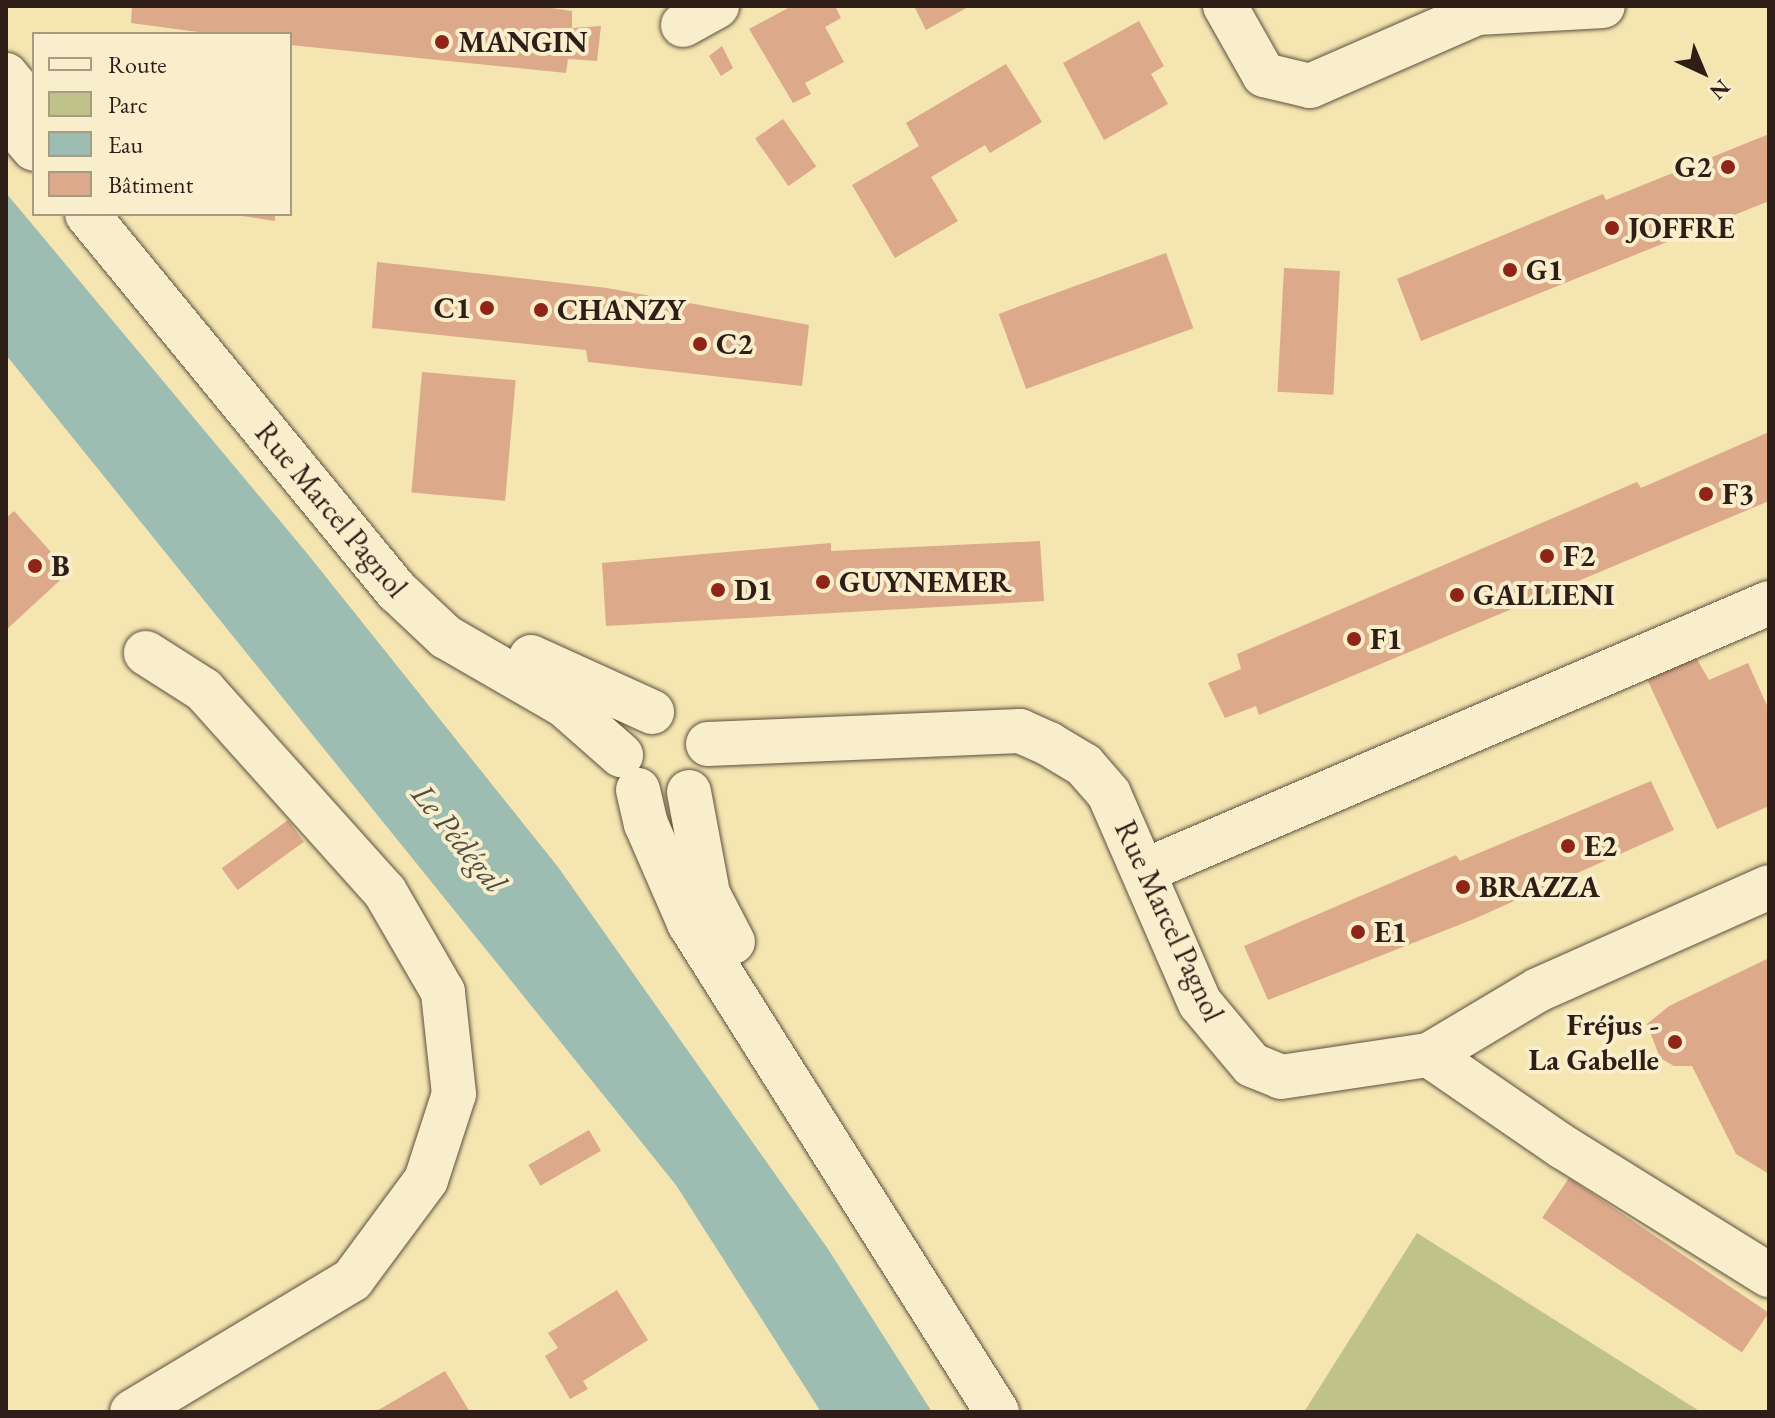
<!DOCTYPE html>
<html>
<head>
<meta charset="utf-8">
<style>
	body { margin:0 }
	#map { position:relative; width:1775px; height:1418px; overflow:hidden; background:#f4e5b1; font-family:"EB Garamond",serif }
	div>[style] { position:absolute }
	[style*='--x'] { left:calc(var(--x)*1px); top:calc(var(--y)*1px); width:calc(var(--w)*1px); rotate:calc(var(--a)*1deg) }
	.green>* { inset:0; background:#bfc389 }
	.water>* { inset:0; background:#9dbdb3 }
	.building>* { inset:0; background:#dca98b; transform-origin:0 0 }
	.roads { filter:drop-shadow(0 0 2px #60503e) drop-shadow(0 0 2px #60503e) }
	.street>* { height:44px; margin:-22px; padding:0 22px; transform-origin:22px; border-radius:22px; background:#f8eecc }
	.dots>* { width:22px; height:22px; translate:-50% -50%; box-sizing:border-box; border:4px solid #f8eecc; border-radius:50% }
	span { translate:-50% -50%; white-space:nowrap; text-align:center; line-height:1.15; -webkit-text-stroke:8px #f8eecc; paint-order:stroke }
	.poi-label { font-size:30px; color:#2e1e17; font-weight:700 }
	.left { translate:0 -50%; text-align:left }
	.right { translate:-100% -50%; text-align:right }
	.street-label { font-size:30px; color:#2e1e17 }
	.water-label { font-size:32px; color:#4f4e46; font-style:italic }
	.frame { position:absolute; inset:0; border:8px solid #2e1e17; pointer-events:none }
	.legend { position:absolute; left:32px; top:32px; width:260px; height:184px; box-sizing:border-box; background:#f8eecc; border:2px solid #a79b84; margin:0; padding:10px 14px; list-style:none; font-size:24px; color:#2e1e17 }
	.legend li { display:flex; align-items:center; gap:16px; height:40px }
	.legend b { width:40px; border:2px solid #a79b84 }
	.north { position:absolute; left:1663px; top:32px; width:80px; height:80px; -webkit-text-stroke:6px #f8eecc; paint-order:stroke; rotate:136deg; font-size:22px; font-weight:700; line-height:32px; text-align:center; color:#2e1e17 }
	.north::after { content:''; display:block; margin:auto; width:28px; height:36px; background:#2e1e17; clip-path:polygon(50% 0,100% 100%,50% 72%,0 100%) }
</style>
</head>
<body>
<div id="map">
	<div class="green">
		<div style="clip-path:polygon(1417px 1233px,1701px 1412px,1304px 1412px)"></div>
	</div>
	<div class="water">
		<div style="clip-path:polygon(6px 193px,306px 552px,558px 867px,828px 1249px,932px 1412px,821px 1412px,676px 1185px,6px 355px)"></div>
	</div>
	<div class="building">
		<div style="clip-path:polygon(132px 6px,537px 6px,572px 11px,572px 28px,601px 26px,597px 61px,568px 59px,566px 73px,290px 45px,290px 34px,213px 34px,131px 23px)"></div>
		<div style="clip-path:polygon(792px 6px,835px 6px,841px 18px,825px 27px,844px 62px,805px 83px,811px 94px,793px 103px,749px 29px)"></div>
		<div style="clip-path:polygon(914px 6px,970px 6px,926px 30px)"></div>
		<div style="clip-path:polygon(1139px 21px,1164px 66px,1151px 74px,1168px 104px,1104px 140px,1063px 63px)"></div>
		<div style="clip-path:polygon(722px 46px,733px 68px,721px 76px,709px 56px)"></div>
		<div style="clip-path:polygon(1006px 64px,1042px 122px,990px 153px,985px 145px,931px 177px,958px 221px,895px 258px,852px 185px,919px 146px,906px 123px)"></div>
		<div style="left:783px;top:119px;width:58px;height:34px;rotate:55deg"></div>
		<div style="clip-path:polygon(1769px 134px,1769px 201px,1421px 341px,1397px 279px,1603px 194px,1606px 200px)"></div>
		<div style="clip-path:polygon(229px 214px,275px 214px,275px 221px)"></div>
		<div style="left:1166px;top:253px;width:80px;height:178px;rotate:70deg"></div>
		<div style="clip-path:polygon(377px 262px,607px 288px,809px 325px,802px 386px,588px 362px,586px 350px,372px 328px)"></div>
		<div style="left:1284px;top:268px;width:56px;height:124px;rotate:3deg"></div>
		<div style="left:422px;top:372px;width:94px;height:121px;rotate:5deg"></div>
		<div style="clip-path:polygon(1769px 432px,1769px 501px,1259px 715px,1256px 706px,1225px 718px,1208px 683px,1241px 669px,1237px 654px,1637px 482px,1641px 488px)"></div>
		<div style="clip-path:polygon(14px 511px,69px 572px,6px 630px,6px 518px)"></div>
		<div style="clip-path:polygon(1040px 541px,1044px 601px,606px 626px,602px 563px,831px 543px,831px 551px)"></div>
		<div style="clip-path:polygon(1695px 656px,1709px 680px,1748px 663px,1769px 710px,1769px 806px,1717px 829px,1646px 677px)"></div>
		<div style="clip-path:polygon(1651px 781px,1674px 830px,1474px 919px,1268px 1000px,1244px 946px,1456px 855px,1460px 861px)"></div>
		<div style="left:288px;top:820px;width:27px;height:82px;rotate:54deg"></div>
		<div style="clip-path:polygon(1769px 958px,1769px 1174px,1736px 1154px,1692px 1066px,1674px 1066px,1660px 1058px,1647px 1024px,1669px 1006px)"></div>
		<div style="left:589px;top:1130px;width:24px;height:70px;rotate:60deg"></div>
		<div style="left:1569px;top:1178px;width:241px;height:48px;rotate:34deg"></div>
		<div style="clip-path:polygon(617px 1290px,648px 1340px,583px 1381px,588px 1389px,570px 1399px,545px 1356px,558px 1348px,548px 1333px)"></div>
		<div style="clip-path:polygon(445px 1371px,470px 1412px,375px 1412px)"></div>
	</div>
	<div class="roads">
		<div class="street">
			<div style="--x:1225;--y:6;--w:79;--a:60.5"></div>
			<div style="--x:1264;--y:75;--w:47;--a:13.4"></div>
			<div style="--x:1310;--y:86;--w:182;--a:-23.6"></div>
			<div style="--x:1477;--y:13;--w:126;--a:-3.2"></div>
			<div style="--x:683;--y:25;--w:39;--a:-29"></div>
			<div style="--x:6;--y:75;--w:44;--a:50.5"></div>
			<div style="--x:6;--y:116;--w:43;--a:49.7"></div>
			<div style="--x:87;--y:214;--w:489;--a:50.6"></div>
			<div style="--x:398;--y:592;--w:66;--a:43.2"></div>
			<div style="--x:446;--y:637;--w:136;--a:30"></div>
			<div style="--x:564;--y:705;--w:76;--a:41.3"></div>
			<div style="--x:531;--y:657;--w:133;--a:24.4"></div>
			<div style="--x:708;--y:744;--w:312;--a:-2.4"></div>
			<div style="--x:1020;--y:731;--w:32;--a:24"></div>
			<div style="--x:1049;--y:744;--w:41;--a:31"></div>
			<div style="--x:1084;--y:765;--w:38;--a:49"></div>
			<div style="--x:1109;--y:794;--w:228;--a:66.5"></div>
			<div style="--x:1200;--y:1003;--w:81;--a:50"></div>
			<div style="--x:1252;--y:1065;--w:31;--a:22"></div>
			<div style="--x:1281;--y:1077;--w:150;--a:-8.5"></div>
			<div style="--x:1429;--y:1055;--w:127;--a:-30.8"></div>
			<div style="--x:1538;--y:990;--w:253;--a:-24"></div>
			<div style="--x:638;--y:790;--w:35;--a:77"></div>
			<div style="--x:646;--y:824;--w:108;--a:66.5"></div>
			<div style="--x:689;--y:923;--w:578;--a:57.79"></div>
			<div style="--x:689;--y:792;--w:104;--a:79.4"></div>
			<div style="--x:708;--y:894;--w:54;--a:62.5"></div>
			<div style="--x:1144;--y:871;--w:680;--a:-23.21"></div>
			<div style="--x:1429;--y:1055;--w:163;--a:34.5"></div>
			<div style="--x:1563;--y:1147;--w:243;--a:31.9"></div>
			<div style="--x:132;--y:1412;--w:257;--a:-31"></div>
			<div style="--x:352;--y:1280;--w:124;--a:-53.5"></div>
			<div style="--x:426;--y:1180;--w:90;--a:-72"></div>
			<div style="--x:454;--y:1094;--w:103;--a:-96.2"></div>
			<div style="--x:443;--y:992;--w:116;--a:-120.1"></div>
			<div style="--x:385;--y:892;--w:271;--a:-131.9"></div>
			<div style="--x:204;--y:690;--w:69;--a:-147.5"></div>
		</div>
	</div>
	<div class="dots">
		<div style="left:442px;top:42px;background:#8f2418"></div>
		<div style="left:1728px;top:167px;background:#8f2418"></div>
		<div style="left:1612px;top:228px;background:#8f2418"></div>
		<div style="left:1510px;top:270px;background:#8f2418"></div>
		<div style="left:487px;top:308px;background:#8f2418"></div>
		<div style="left:541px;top:310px;background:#8f2418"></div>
		<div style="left:700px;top:344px;background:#8f2418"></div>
		<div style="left:1706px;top:494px;background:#8f2418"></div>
		<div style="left:1547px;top:556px;background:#8f2418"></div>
		<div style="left:35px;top:566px;background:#8f2418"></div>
		<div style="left:823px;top:582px;background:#8f2418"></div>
		<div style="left:718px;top:590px;background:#8f2418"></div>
		<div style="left:1457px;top:595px;background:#8f2418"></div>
		<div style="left:1354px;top:639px;background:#8f2418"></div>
		<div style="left:1568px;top:846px;background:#8f2418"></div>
		<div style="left:1463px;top:887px;background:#8f2418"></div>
		<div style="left:1358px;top:932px;background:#8f2418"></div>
		<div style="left:1675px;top:1042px;background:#8f2418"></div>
	</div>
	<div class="poi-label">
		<span class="left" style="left:458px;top:42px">MANGIN</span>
		<span class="right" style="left:1712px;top:167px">G2</span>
		<span class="left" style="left:1628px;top:228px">JOFFRE</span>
		<span class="left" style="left:1526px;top:270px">G1</span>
		<span class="right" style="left:471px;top:308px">C1</span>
		<span class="left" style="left:557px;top:310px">CHANZY</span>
		<span class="left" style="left:716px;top:344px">C2</span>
		<span class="left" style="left:1722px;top:494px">F3</span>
		<span class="left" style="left:1563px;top:556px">F2</span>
		<span class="left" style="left:51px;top:566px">B</span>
		<span class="left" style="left:839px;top:582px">GUYNEMER</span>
		<span class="left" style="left:734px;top:590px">D1</span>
		<span class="left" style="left:1473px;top:595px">GALLIENI</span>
		<span class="left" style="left:1370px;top:639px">F1</span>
		<span class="left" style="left:1584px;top:846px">E2</span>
		<span class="left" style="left:1479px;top:887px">BRAZZA</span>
		<span class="left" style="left:1374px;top:932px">E1</span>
		<span class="right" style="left:1659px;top:1042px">Fréjus -<br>La Gabelle</span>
	</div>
	<div class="street-label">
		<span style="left:331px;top:510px;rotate:50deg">Rue Marcel Pagnol</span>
		<span style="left:1169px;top:921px;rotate:65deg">Rue Marcel Pagnol</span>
	</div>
	<div class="water-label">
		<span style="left:459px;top:838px;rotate:51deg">Le Pédégal</span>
	</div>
	<div class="frame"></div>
	<ul class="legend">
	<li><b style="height:10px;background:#f8eecc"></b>Route</li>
	<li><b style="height:22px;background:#bfc389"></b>Parc</li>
	<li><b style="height:22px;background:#9dbdb3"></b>Eau</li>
	<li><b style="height:22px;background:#dca98b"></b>Bâtiment</li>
	</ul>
	<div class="north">N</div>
</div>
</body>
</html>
